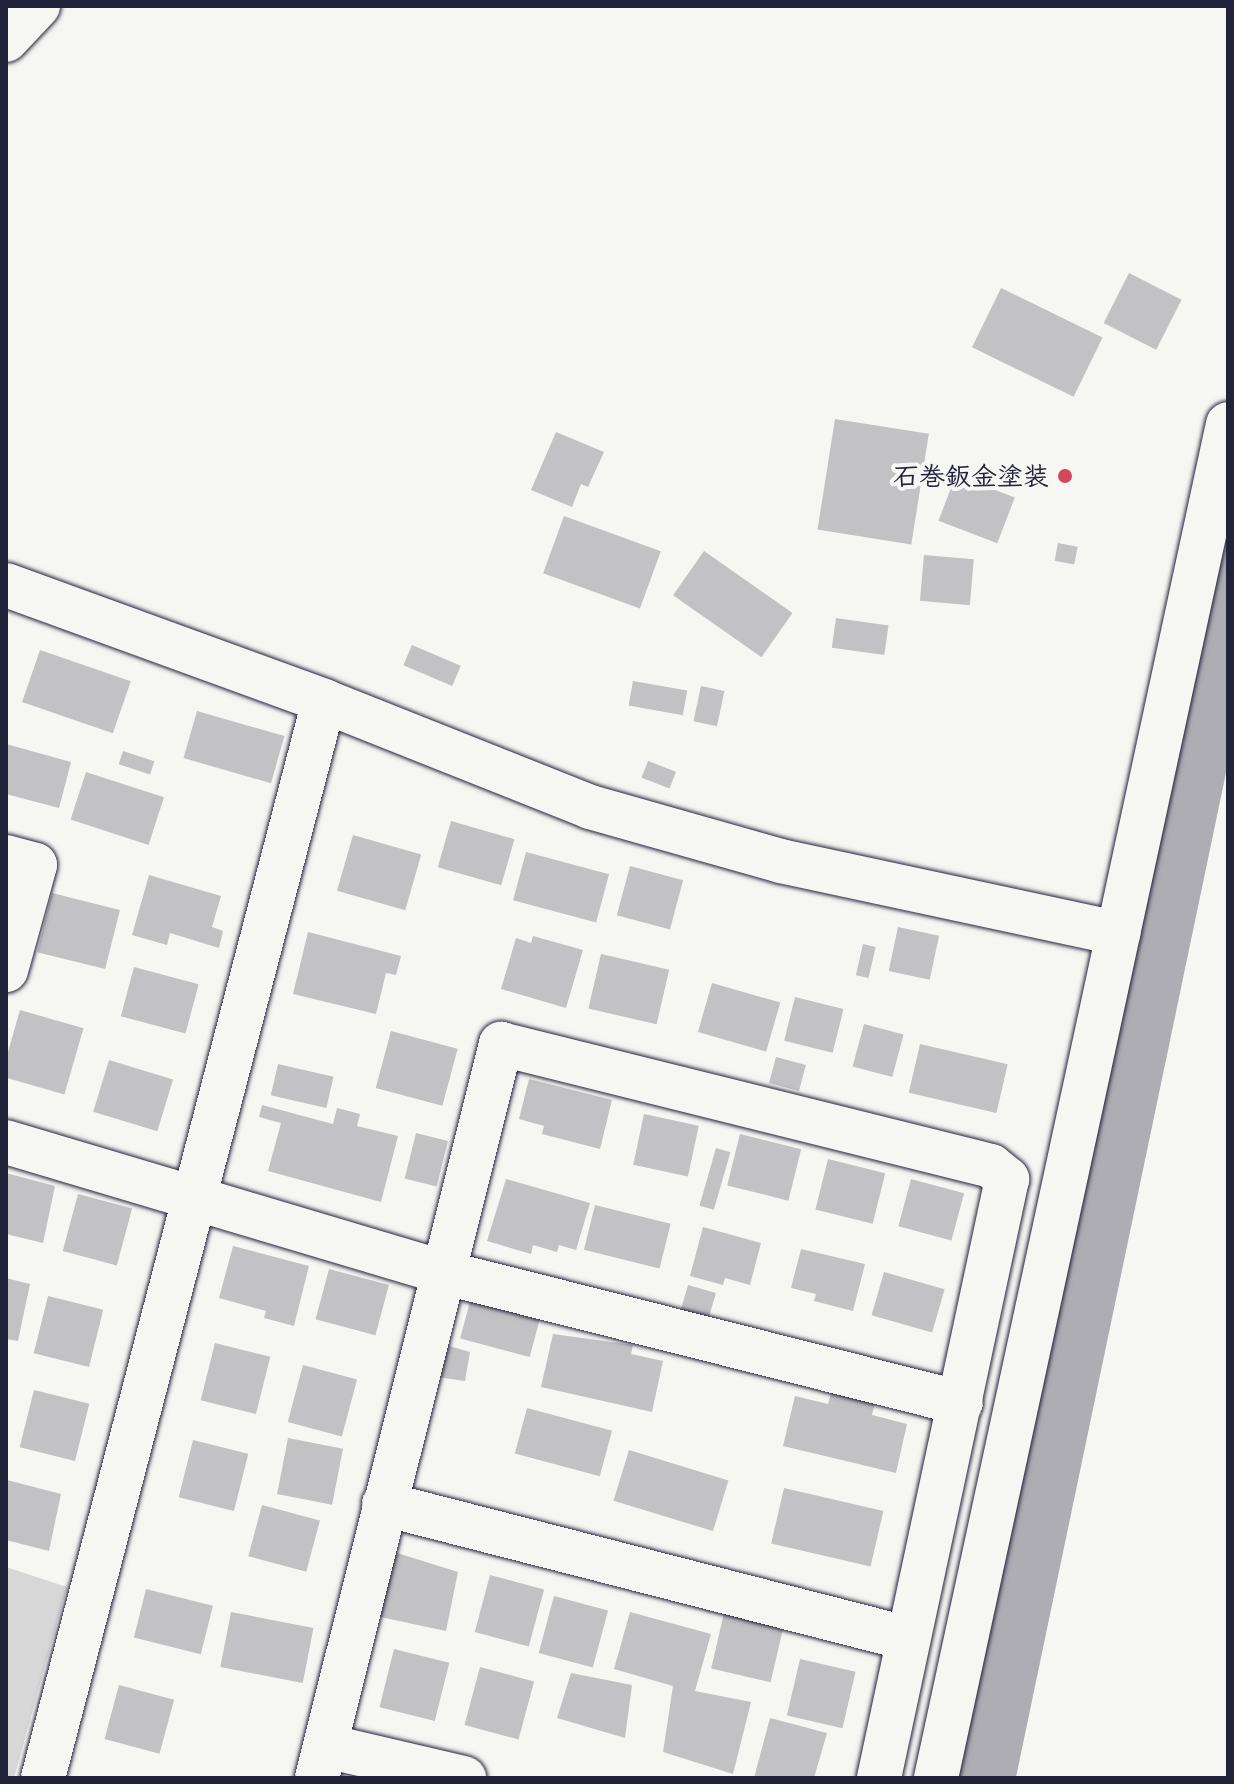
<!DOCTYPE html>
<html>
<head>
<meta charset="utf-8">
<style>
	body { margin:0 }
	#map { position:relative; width:1234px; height:1784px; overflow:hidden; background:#f6f6f2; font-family:"Patrick Hand","Klee One",sans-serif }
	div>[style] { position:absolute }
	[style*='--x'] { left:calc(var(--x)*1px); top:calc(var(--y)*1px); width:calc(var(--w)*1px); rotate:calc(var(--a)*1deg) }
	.green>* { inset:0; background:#d7d7d7 }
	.river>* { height:76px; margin:-38px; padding:0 38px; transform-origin:38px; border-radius:38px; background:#adadb3 }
	.building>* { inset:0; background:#c2c2c4; transform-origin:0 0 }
	.roads { filter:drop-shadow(0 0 2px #22223b) drop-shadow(0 0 2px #22223b) }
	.minor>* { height:44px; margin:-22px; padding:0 22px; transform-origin:22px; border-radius:22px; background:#f6f6f2 }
	.dots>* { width:22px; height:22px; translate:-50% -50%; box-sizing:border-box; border:4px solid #f6f6f2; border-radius:50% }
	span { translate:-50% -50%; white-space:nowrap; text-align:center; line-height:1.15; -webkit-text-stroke:8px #f6f6f2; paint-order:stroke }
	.poi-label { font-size:26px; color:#22223b; font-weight:700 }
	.right { translate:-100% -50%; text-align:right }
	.frame { position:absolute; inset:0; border:8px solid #22223b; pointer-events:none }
</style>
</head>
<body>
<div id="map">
	<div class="green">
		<div style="clip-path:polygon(6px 1567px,67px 1587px,14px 1778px,6px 1778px)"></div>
	</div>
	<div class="river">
		<div style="--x:977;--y:1778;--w:1226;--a:-78.19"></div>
	</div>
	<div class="building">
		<div style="left:1129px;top:273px;width:59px;height:56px;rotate:27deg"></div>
		<div style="left:1001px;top:288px;width:113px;height:66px;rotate:26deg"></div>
		<div style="left:835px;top:419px;width:95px;height:112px;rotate:9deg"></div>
		<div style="clip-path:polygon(556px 432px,604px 452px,588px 487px,581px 484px,572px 507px,531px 490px)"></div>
		<div style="left:956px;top:475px;width:63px;height:49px;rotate:21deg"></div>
		<div style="left:564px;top:516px;width:103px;height:61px;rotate:20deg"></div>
		<div style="left:1058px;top:543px;width:20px;height:18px;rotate:11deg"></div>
		<div style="left:704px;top:551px;width:108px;height:54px;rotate:35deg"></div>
		<div style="left:924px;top:555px;width:50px;height:46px;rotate:5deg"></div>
		<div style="left:836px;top:618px;width:53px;height:30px;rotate:8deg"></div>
		<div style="left:412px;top:645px;width:53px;height:22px;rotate:23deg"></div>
		<div style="left:40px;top:650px;width:96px;height:55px;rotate:19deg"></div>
		<div style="left:633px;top:681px;width:55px;height:25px;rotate:10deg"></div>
		<div style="left:701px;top:686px;width:24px;height:36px;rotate:12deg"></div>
		<div style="left:197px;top:711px;width:91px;height:49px;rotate:16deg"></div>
		<div style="clip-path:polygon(6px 744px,71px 762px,59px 808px,6px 794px)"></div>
		<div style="left:123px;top:751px;width:33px;height:14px;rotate:18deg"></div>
		<div style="left:648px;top:761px;width:30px;height:18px;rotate:21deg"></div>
		<div style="left:86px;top:772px;width:82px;height:50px;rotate:18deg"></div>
		<div style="left:451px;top:821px;width:66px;height:48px;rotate:16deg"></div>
		<div style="left:353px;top:835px;width:71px;height:58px;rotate:16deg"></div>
		<div style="left:526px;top:852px;width:86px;height:50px;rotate:15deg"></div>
		<div style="left:630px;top:866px;width:55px;height:51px;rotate:15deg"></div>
		<div style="clip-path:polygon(149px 875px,221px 896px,212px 927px,223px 931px,219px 948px,170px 933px,167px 945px,132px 935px)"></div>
		<div style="left:52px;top:893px;width:70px;height:61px;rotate:14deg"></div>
		<div style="left:898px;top:927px;width:42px;height:45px;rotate:12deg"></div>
		<div style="clip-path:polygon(308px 932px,401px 956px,396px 975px,386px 973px,376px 1014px,293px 994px)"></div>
		<div style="clip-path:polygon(533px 936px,583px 950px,566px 1008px,501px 989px,516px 938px,531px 943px)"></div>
		<div style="left:863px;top:944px;width:13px;height:32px;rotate:13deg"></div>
		<div style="left:601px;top:954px;width:70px;height:56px;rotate:13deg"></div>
		<div style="left:134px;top:967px;width:67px;height:51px;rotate:15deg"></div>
		<div style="left:712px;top:983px;width:71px;height:51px;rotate:16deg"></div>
		<div style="left:795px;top:997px;width:50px;height:45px;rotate:14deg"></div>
		<div style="left:20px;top:1010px;width:66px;height:69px;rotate:16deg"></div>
		<div style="left:864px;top:1024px;width:41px;height:44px;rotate:15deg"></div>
		<div style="left:391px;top:1031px;width:69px;height:59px;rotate:15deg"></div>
		<div style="left:920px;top:1044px;width:90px;height:50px;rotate:13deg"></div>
		<div style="left:776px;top:1057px;width:31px;height:27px;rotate:15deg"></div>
		<div style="left:109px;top:1060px;width:67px;height:54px;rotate:17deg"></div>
		<div style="left:278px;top:1064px;width:57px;height:32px;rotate:13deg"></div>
		<div style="clip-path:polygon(529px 1079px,612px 1100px,600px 1149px,542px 1134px,544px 1126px,519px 1119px)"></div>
		<div style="clip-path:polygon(262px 1105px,333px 1124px,337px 1108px,360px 1114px,357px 1126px,398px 1136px,381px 1202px,268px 1171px,281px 1123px,259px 1117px)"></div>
		<div style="left:644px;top:1114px;width:56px;height:52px;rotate:12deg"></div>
		<div style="left:416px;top:1133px;width:33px;height:47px;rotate:14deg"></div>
		<div style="left:740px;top:1134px;width:63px;height:53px;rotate:14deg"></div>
		<div style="left:716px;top:1148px;width:15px;height:60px;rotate:16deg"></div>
		<div style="left:828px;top:1159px;width:59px;height:52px;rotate:14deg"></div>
		<div style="clip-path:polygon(6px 1173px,55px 1186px,43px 1243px,6px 1234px)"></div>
		<div style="clip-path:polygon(506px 1179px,590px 1203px,576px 1250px,559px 1245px,557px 1252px,533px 1245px,531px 1254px,487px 1241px)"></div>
		<div style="left:911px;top:1179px;width:55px;height:49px;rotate:15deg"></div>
		<div style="left:78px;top:1194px;width:56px;height:59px;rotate:15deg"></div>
		<div style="left:595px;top:1205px;width:78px;height:46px;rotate:14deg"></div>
		<div style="clip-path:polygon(703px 1227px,761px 1243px,750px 1285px,725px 1278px,723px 1285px,690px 1276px)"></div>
		<div style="clip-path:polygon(233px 1246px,309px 1266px,294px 1326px,264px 1318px,266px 1311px,219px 1298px)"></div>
		<div style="clip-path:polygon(801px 1249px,865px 1264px,853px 1311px,814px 1301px,816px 1294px,791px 1288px)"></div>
		<div style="left:329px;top:1269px;width:62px;height:52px;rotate:15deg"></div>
		<div style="left:884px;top:1272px;width:63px;height:45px;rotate:16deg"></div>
		<div style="clip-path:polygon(6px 1278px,30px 1284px,18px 1341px,6px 1339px)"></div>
		<div style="left:688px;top:1285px;width:29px;height:30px;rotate:16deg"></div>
		<div style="left:472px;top:1294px;width:72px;height:46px;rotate:15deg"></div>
		<div style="left:48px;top:1296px;width:57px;height:59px;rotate:14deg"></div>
		<div style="clip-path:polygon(553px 1334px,633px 1345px,631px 1354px,663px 1361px,652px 1412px,541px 1387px)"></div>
		<div style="left:215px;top:1343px;width:57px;height:59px;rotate:14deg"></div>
		<div style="clip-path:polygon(439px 1343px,470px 1352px,465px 1381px,431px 1376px)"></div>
		<div style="left:303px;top:1365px;width:56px;height:59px;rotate:15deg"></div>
		<div style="left:34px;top:1390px;width:57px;height:59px;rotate:14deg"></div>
		<div style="clip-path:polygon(831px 1393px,875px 1403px,872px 1415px,907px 1424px,896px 1473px,783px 1446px,795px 1396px,828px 1404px)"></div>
		<div style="left:527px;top:1408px;width:88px;height:47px;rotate:15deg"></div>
		<div style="left:288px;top:1438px;width:56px;height:57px;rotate:11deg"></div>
		<div style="left:193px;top:1440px;width:57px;height:59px;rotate:14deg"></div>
		<div style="left:629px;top:1450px;width:104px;height:53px;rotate:17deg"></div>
		<div style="clip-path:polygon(7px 1480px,61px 1494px,49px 1551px,6px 1540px)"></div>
		<div style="left:784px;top:1488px;width:102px;height:57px;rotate:13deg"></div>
		<div style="left:262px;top:1505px;width:60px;height:53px;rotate:15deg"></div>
		<div style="clip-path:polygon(394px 1552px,458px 1572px,446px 1631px,371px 1615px)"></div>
		<div style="left:490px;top:1575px;width:56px;height:59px;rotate:15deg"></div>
		<div style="left:146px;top:1589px;width:69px;height:50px;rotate:14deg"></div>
		<div style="left:554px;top:1596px;width:56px;height:59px;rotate:15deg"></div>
		<div style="left:231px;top:1612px;width:84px;height:56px;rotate:11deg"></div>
		<div style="clip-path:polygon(630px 1612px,711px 1634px,695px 1691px,751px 1702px,733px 1774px,663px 1752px,673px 1686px,614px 1669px)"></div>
		<div style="left:724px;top:1613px;width:61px;height:57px;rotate:13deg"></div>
		<div style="left:394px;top:1649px;width:57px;height:60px;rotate:14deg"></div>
		<div style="left:800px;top:1659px;width:57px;height:58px;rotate:13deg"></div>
		<div style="left:480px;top:1667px;width:56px;height:60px;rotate:15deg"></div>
		<div style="clip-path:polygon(571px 1673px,632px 1685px,625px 1738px,557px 1718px)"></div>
		<div style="left:119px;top:1685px;width:57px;height:56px;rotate:15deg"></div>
		<div style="clip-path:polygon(770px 1718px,827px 1733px,814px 1778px,754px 1778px)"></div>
	</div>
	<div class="roads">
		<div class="minor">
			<div style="--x:6;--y:40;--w:47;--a:-46.7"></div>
			<div style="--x:6;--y:585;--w:338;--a:20"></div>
			<div style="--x:324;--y:701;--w:286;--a:21.7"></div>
			<div style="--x:590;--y:807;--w:198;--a:15.8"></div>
			<div style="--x:781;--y:861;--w:345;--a:12.1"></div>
			<div style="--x:6;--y:857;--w:30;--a:15"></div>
			<div style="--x:35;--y:865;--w:109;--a:105.4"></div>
			<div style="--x:6;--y:1142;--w:455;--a:16.6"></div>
			<div style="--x:442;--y:1272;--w:535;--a:14.17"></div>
			<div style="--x:384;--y:1504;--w:539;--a:14.4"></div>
			<div style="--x:326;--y:1746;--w:142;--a:13.1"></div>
			<div style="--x:43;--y:1778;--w:1113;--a:-75.38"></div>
			<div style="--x:317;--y:1778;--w:757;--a:-75.93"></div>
			<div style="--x:501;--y:1044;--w:505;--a:13.98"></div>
			<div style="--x:991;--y:1166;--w:21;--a:39"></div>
			<div style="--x:1007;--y:1179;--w:613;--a:102.06"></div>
			<div style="--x:936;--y:1778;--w:1385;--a:-77.83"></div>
		</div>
	</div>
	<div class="dots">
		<div style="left:1065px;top:476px;background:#d1495b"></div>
	</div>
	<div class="poi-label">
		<span class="right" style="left:1049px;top:476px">石巻鈑金塗装</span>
	</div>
	<div class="frame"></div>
</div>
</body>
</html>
